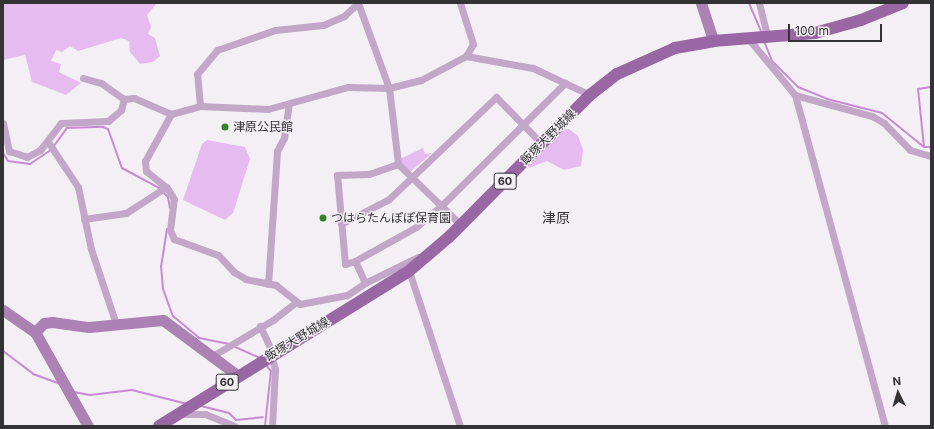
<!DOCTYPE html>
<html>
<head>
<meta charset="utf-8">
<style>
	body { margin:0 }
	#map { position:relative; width:934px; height:429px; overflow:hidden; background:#f3eff4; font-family:Inter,"Noto Sans JP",sans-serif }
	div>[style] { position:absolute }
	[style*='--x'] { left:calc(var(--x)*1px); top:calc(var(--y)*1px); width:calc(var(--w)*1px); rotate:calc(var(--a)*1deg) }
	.green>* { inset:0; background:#e6bbef }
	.stream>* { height:2px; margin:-1px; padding:0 1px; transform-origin:1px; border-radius:1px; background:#c88ad5 }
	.street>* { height:7px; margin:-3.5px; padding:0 3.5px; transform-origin:3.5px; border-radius:3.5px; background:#c2a7c8 }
	.secondary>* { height:11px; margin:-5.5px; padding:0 5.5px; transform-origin:5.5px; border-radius:5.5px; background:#ab82b3 }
	.primary>* { height:12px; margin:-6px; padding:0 6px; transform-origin:6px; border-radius:6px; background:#9967a3 }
	.dots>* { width:11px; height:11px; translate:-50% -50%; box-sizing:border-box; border:2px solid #f3eff4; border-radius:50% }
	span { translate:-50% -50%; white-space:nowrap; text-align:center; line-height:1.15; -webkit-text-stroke:3px #f3eff4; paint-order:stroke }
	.shield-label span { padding:1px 3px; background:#f3eff4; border:1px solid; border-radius:3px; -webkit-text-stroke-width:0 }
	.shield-label { font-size:11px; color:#333234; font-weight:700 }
	.poi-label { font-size:12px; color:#333234 }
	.left { translate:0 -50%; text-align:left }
	.street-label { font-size:12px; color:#333234 }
	.quarter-label { font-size:14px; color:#333234 }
	.frame { position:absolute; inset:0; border:4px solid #333234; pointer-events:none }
	.north { position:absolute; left:878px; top:373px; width:40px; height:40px; -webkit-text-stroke:3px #f3eff4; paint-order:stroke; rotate:355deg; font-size:11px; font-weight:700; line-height:16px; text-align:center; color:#333234 }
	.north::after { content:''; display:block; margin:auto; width:14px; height:18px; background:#333234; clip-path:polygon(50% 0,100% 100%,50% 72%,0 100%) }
	.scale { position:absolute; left:788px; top:24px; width:94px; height:18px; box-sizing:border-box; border:2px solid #333234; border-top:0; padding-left:5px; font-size:12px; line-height:14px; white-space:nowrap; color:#333234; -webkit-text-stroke:3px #f3eff4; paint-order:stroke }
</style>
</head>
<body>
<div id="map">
	<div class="green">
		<div style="clip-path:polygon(3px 3px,157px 3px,147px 15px,151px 27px,148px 34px,155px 38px,160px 56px,153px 62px,140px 64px,130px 52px,129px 41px,121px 38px,78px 51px,70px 46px,62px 52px,56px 50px,51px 61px,61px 64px,59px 72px,81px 83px,66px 95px,32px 82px,25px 55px,3px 60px)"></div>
		<div style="clip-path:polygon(569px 129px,578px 136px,583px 150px,581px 166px,564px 170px,547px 161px,529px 168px,528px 165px,562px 130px)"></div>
		<div style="clip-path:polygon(207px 140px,245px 147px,250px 159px,233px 213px,225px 220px,183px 200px,202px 144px)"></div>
		<div style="clip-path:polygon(423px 148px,425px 154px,432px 153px,410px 172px,398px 160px)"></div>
	</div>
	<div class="stream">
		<div style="--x:749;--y:3;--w:33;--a:67"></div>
		<div style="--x:764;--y:41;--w:22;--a:68"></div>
		<div style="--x:772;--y:61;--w:37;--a:45"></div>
		<div style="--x:798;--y:87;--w:31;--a:22"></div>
		<div style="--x:827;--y:99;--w:57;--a:14.3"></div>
		<div style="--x:882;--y:113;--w:54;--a:39"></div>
		<div style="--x:924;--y:147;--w:58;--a:-95.9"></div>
		<div style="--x:918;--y:89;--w:13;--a:-9"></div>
		<div style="--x:924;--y:147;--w:7;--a:0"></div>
		<div style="--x:3;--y:153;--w:9;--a:58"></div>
		<div style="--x:8;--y:161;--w:22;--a:8"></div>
		<div style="--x:30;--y:164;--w:25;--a:-34"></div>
		<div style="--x:51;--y:150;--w:27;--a:-54"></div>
		<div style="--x:67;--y:128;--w:36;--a:-2"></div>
		<div style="--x:103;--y:127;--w:5;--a:22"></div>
		<div style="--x:108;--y:129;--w:41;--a:70.3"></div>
		<div style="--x:122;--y:168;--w:42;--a:28.4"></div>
		<div style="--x:159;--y:188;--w:13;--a:45"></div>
		<div style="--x:168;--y:197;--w:11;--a:80"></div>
		<div style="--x:167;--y:229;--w:37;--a:99"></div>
		<div style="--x:161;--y:266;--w:23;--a:85"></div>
		<div style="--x:163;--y:289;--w:29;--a:70"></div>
		<div style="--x:173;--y:316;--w:34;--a:40"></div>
		<div style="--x:199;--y:338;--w:31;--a:11"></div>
		<div style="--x:233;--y:346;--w:30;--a:24"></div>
		<div style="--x:3;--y:351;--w:38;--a:37"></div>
		<div style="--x:33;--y:374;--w:27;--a:20"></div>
		<div style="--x:74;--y:392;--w:16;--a:11"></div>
		<div style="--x:90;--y:395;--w:42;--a:-6.8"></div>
		<div style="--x:132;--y:390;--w:57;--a:14.3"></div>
		<div style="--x:201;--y:406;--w:29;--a:14"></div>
		<div style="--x:229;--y:413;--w:10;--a:45"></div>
		<div style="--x:236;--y:420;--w:27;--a:-6"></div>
		<div style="--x:265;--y:426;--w:55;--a:-83.8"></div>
		<div style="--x:271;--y:371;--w:9;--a:-131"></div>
	</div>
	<div class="street">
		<div style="--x:358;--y:3;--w:90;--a:70"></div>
		<div style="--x:389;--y:88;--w:77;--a:83.2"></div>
		<div style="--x:460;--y:3;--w:43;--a:72.4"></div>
		<div style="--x:473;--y:44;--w:14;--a:120"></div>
		<div style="--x:759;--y:3;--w:33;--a:76"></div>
		<div style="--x:747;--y:37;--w:75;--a:50.4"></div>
		<div style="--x:795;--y:95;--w:343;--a:74.8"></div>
		<div style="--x:83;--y:78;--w:19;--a:16"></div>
		<div style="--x:101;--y:83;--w:28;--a:35"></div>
		<div style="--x:795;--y:95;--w:80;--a:15.3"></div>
		<div style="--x:872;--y:116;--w:14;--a:30"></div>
		<div style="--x:884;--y:123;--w:37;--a:46"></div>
		<div style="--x:910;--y:150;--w:22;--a:16"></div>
		<div style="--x:200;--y:106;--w:32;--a:-95"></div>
		<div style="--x:197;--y:74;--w:31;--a:-50"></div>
		<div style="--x:217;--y:50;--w:61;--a:-19"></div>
		<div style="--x:275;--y:30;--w:48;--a:-5.9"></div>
		<div style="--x:323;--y:25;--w:23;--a:-23"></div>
		<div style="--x:344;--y:16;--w:19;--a:-43"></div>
		<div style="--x:3;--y:123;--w:29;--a:78"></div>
		<div style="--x:9;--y:151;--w:19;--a:18"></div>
		<div style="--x:27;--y:157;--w:15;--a:-28"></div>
		<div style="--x:40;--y:150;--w:34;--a:-52"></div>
		<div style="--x:61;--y:123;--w:47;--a:-2.4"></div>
		<div style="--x:108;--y:121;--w:17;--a:-40"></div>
		<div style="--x:121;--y:110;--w:11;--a:-75"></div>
		<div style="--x:124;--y:99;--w:10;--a:-6"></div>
		<div style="--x:134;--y:98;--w:40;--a:23.4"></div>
		<div style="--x:48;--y:142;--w:54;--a:56.3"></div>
		<div style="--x:78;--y:187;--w:63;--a:78.2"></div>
		<div style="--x:91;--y:249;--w:79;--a:71.6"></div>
		<div style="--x:84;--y:219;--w:42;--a:-8.1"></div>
		<div style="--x:126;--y:213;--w:48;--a:-33"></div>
		<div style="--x:341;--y:224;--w:54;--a:-27.5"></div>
		<div style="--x:389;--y:199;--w:148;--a:-43.6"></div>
		<div style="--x:496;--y:97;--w:66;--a:45.6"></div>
		<div style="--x:418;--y:257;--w:59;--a:153.9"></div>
		<div style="--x:365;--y:283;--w:24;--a:-114"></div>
		<div style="--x:355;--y:261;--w:10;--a:163"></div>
		<div style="--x:345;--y:264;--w:89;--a:-95.1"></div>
		<div style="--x:337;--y:175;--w:32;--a:-2"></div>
		<div style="--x:369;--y:174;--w:31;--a:-19"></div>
		<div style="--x:398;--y:164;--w:88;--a:44.1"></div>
		<div style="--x:355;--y:261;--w:70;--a:-29.1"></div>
		<div style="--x:416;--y:227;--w:33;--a:-40"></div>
		<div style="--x:441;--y:206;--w:175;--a:-44.8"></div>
		<div style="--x:409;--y:271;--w:163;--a:71.8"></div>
		<div style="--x:365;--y:283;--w:22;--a:146"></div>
		<div style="--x:347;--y:295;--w:48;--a:169.2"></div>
		<div style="--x:300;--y:304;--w:31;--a:-142"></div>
		<div style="--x:276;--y:285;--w:31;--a:-169"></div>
		<div style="--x:246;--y:279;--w:14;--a:-150"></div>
		<div style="--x:234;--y:272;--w:23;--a:-133"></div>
		<div style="--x:218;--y:255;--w:47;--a:-160"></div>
		<div style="--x:174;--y:239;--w:10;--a:-114"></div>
		<div style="--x:170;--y:230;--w:31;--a:-83"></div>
		<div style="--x:174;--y:199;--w:13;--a:-122"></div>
		<div style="--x:167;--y:188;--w:27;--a:-141"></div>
		<div style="--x:146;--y:171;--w:10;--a:-96"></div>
		<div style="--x:145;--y:161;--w:54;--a:-61"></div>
		<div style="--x:171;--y:114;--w:30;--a:-15"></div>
		<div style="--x:200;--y:106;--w:68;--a:2.5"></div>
		<div style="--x:268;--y:109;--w:83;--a:-15.4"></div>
		<div style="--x:348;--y:87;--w:41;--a:1.4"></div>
		<div style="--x:389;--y:88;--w:33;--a:-14"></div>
		<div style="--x:421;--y:80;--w:51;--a:-28.1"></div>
		<div style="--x:466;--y:56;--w:68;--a:10.2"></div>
		<div style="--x:533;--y:68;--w:63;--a:25.3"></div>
		<div style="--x:268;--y:284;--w:133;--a:-86.1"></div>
		<div style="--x:277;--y:151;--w:15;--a:-62"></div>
		<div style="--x:284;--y:138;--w:34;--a:-82"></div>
		<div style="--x:260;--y:326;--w:31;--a:65"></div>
		<div style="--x:214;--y:355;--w:69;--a:-30.7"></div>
		<div style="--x:273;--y:320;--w:29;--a:-38"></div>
		<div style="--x:271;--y:356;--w:14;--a:73"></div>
		<div style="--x:275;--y:369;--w:57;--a:93"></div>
		<div style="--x:184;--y:414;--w:21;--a:0"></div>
		<div style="--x:205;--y:414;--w:32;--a:22"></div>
	</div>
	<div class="secondary">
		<div style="--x:701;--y:3;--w:40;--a:72"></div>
		<div style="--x:3;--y:310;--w:39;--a:35"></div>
		<div style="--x:35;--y:332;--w:108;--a:60.6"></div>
		<div style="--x:35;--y:332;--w:13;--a:-45"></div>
		<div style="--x:44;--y:323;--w:8;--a:-7"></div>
		<div style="--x:52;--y:322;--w:37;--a:8"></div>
		<div style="--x:89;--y:327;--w:74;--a:-5.4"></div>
		<div style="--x:163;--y:320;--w:92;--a:36.6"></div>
	</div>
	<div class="primary">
		<div style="--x:159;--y:426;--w:294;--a:-31.8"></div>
		<div style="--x:409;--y:271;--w:52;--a:-40.4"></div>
		<div style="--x:449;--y:237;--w:200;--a:-45.2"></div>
		<div style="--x:590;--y:95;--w:34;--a:-38"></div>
		<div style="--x:617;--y:74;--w:64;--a:-24.1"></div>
		<div style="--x:675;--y:48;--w:39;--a:-10"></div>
		<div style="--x:713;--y:41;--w:102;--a:-4.5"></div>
		<div style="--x:815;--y:33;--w:48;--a:-15.8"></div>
		<div style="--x:861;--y:20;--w:45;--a:-22"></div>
	</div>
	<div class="dots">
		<div style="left:225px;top:127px;background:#378229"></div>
		<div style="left:323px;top:218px;background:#378229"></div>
	</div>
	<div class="shield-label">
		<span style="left:505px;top:181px">60</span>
		<span style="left:227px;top:382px">60</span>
	</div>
	<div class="poi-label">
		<span class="left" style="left:233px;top:127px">津原公民館</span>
		<span class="left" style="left:331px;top:218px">つはらたんぽぽ保育園</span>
	</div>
	<div class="street-label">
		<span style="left:548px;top:137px;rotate:-45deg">飯塚大野城線</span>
		<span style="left:297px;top:339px;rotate:-31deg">飯塚大野城線</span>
	</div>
	<div class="quarter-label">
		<span style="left:556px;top:218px">津原</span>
	</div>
	<div class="frame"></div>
	<div class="north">N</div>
	<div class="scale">100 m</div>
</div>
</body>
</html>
